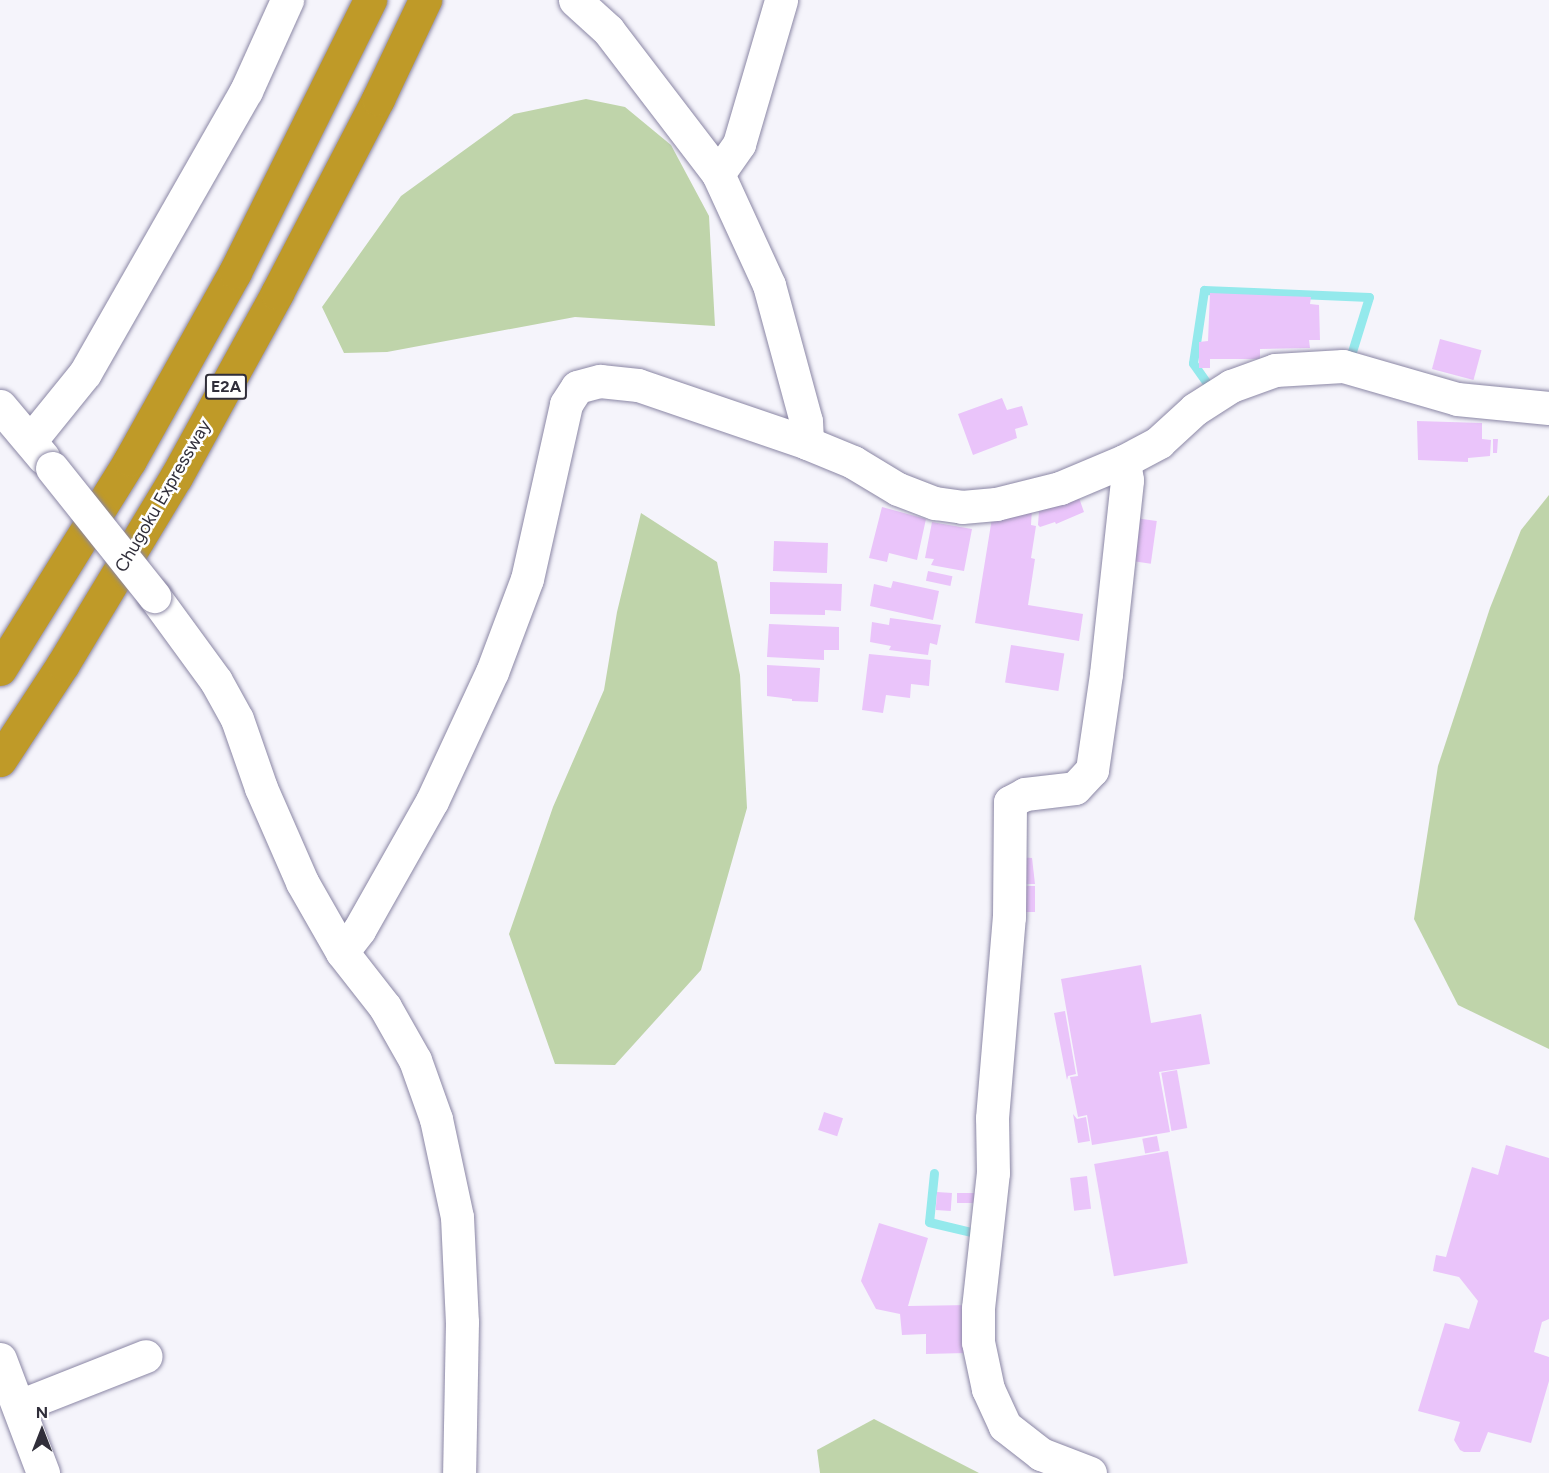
<!DOCTYPE html>
<html>
<head>
<meta charset="utf-8">
<style>
	body { margin:0 }
	#map { position:relative; width:1549px; height:1473px; overflow:hidden; background:#f5f4fb; font-family:Figtree,sans-serif }
	div>[style] { position:absolute }
	[style*='--x'] { left:calc(var(--x)*1px); top:calc(var(--y)*1px); width:calc(var(--w)*1px); rotate:calc(var(--a)*1deg) }
	.green>* { inset:0; background:#bfd4aa }
	.stream>* { height:9px; margin:-4.5px; padding:0 4.5px; transform-origin:4.5px; border-radius:4.5px; background:#94e9ec }
	.building>* { inset:0; background:#eac4fa; transform-origin:0 0 }
	.roads { filter:drop-shadow(0 0 2px #8b87a5) drop-shadow(0 0 2px #8b87a5) }
	.minor>* { height:33px; margin:-16.5px; padding:0 16.5px; transform-origin:16.5px; border-radius:16.5px; background:#fff }
	.highway>* { height:33px; margin:-16.5px; padding:0 16.5px; transform-origin:16.5px; border-radius:16.5px; background:#bf9a28 }
	.bridges { filter:drop-shadow(0 0 2px #8b87a5) drop-shadow(0 0 2px #8b87a5) }
	.minor-bridge>* { height:33px; margin:-16.5px; padding:0 16.5px; transform-origin:16.5px; border-radius:16.5px; background:#fff }
	span { translate:-50% -50%; white-space:nowrap; text-align:center; line-height:1.15; -webkit-text-stroke:5px #fff; paint-order:stroke }
	.shield-label span { padding:2px 4px; background:#fff; border:2px solid; border-radius:4px; -webkit-text-stroke-width:0 }
	.shield-label { font-size:16px; color:#302e3a; font-weight:700 }
	.street-label { font-size:18px; color:#302e3a }
	.north { position:absolute; left:12px; top:1401px; width:60px; height:60px; -webkit-text-stroke:4px #fff; paint-order:stroke; rotate:0deg; font-size:16px; font-weight:700; line-height:24px; text-align:center; color:#302e3a }
	.north::after { content:''; display:block; margin:auto; width:21px; height:27px; background:#302e3a; clip-path:polygon(50% 0,100% 100%,50% 72%,0 100%) }
</style>
</head>
<body>
<div id="map">
	<div class="green">
		<div style="clip-path:polygon(586px 99px,625px 107px,671px 145px,709px 216px,715px 326px,575px 317px,387px 352px,344px 353px,322px 307px,401px 196px,514px 114px)"></div>
		<div style="clip-path:polygon(1549px 495px,1549px 1049px,1458px 1005px,1414px 919px,1438px 766px,1490px 608px,1521px 530px)"></div>
		<div style="clip-path:polygon(641px 513px,717px 562px,740px 675px,747px 808px,701px 970px,615px 1065px,555px 1064px,509px 934px,553px 807px,604px 690px,617px 612px)"></div>
		<div style="clip-path:polygon(874px 1419px,979px 1473px,820px 1473px,817px 1450px)"></div>
	</div>
	<div class="stream">
		<div style="--x:1209;--y:386;--w:28;--a:-125"></div>
		<div style="--x:1193;--y:363;--w:74;--a:-81.4"></div>
		<div style="--x:1204;--y:290;--w:165;--a:2.4"></div>
		<div style="--x:1369;--y:297;--w:64;--a:107.3"></div>
		<div style="--x:934;--y:1173;--w:49;--a:95.8"></div>
		<div style="--x:929;--y:1222;--w:47;--a:13.4"></div>
	</div>
	<div class="building">
		<div style="clip-path:polygon(1210px 293px,1311px 297px,1310px 304px,1319px 305px,1320px 340px,1309px 340px,1310px 348px,1260px 349px,1260px 359px,1210px 359px,1210px 368px,1199px 368px,1199px 342px,1208px 341px)"></div>
		<div style="left:1440px;top:339px;width:43px;height:31px;rotate:15deg"></div>
		<div style="clip-path:polygon(1002px 398px,1007px 410px,1022px 406px,1028px 425px,1015px 429px,1017px 438px,973px 455px,958px 414px)"></div>
		<div style="clip-path:polygon(1417px 421px,1482px 423px,1482px 439px,1491px 440px,1490px 456px,1468px 458px,1468px 462px,1418px 460px)"></div>
		<div style="clip-path:polygon(1493px 439px,1498px 439px,1497px 453px,1493px 453px)"></div>
		<div style="clip-path:polygon(1078px 495px,1084px 512px,1056px 524px,1055px 522px,1040px 527px,1038px 525px,1039px 511px)"></div>
		<div style="clip-path:polygon(882px 507px,926px 519px,917px 560px,889px 553px,887px 562px,869px 558px)"></div>
		<div style="clip-path:polygon(1032px 508px,1031px 525px,1036px 526px,1031px 558px,1035px 559px,1028px 605px,1083px 614px,1079px 641px,975px 623px,992px 518px)"></div>
		<div style="left:1135px;top:518px;width:22px;height:43px;rotate:8deg"></div>
		<div style="clip-path:polygon(932px 522px,972px 529px,964px 571px,931px 565px,934px 559px,925px 558px)"></div>
		<div style="left:828px;top:543px;width:30px;height:54px;rotate:92deg"></div>
		<div style="left:928px;top:571px;width:25px;height:10px;rotate:12deg"></div>
		<div style="clip-path:polygon(893px 581px,939px 591px,933px 620px,870px 606px,874px 584px,891px 588px)"></div>
		<div style="clip-path:polygon(770px 582px,842px 584px,841px 611px,825px 610px,825px 615px,770px 614px)"></div>
		<div style="clip-path:polygon(890px 618px,941px 625px,937px 645px,930px 643px,928px 655px,889px 650px,891px 646px,870px 642px,872px 622px,889px 625px)"></div>
		<div style="clip-path:polygon(769px 624px,839px 627px,839px 650px,824px 650px,824px 660px,767px 657px)"></div>
		<div style="left:1011px;top:645px;width:54px;height:38px;rotate:9deg"></div>
		<div style="clip-path:polygon(869px 654px,931px 660px,929px 686px,911px 684px,910px 698px,886px 695px,883px 713px,862px 710px)"></div>
		<div style="clip-path:polygon(767px 665px,820px 668px,818px 702px,792px 701px,792px 699px,767px 696px)"></div>
		<div style="clip-path:polygon(1017px 857px,1032px 858px,1035px 884px,1018px 884px)"></div>
		<div style="left:1017px;top:886px;width:18px;height:26px"></div>
		<div style="clip-path:polygon(1141px 965px,1151px 1023px,1201px 1014px,1210px 1064px,1159px 1072px,1170px 1132px,1092px 1145px,1087px 1115px,1078px 1117px,1070px 1077px,1078px 1076px,1061px 979px)"></div>
		<div style="clip-path:polygon(1065px 1011px,1076px 1074px,1068px 1076px,1067px 1080px,1054px 1013px)"></div>
		<div style="left:1177px;top:1070px;width:59px;height:16px;rotate:80deg"></div>
		<div style="left:824px;top:1112px;width:20px;height:19px;rotate:18deg"></div>
		<div style="clip-path:polygon(1073px 1114px,1077px 1119px,1086px 1117px,1090px 1141px,1078px 1143px)"></div>
		<div style="left:1157px;top:1136px;width:15px;height:15px;rotate:79deg"></div>
		<div style="clip-path:polygon(1506px 1145px,1549px 1158px,1549px 1319px,1542px 1322px,1534px 1352px,1549px 1357px,1549px 1381px,1531px 1443px,1488px 1432px,1480px 1452px,1464px 1452px,1460px 1450px,1454px 1440px,1460px 1422px,1418px 1411px,1445px 1323px,1469px 1329px,1478px 1301px,1459px 1277px,1433px 1271px,1436px 1255px,1446px 1257px,1472px 1167px,1498px 1175px)"></div>
		<div style="left:1168px;top:1151px;width:114px;height:75px;rotate:80deg"></div>
		<div style="left:1087px;top:1176px;width:33px;height:17px;rotate:83deg"></div>
		<div style="left:937px;top:1192px;width:15px;height:18px;rotate:4deg"></div>
		<div style="left:957px;top:1193px;width:19px;height:10px"></div>
		<div style="clip-path:polygon(879px 1223px,928px 1238px,908px 1306px,970px 1305px,965px 1353px,926px 1354px,926px 1334px,902px 1335px,900px 1314px,876px 1309px,861px 1281px)"></div>
	</div>
	<div class="roads">
		<div class="minor">
			<div style="--x:575;--y:0;--w:45;--a:42.3"></div>
			<div style="--x:608;--y:30;--w:181;--a:52.6"></div>
			<div style="--x:718;--y:174;--w:122;--a:65.3"></div>
			<div style="--x:769;--y:285;--w:141;--a:74.8"></div>
			<div style="--x:806;--y:421;--w:22;--a:87"></div>
			<div style="--x:718;--y:174;--w:37;--a:-55"></div>
			<div style="--x:739;--y:144;--w:150;--a:-73.7"></div>
			<div style="--x:0;--y:406;--w:67;--a:49.9"></div>
			<div style="--x:30;--y:441;--w:87;--a:-51"></div>
			<div style="--x:85;--y:373;--w:325;--a:-60.3"></div>
			<div style="--x:246;--y:91;--w:100;--a:-65.7"></div>
			<div style="--x:154;--y:596;--w:105;--a:53.9"></div>
			<div style="--x:216;--y:681;--w:43;--a:61.1"></div>
			<div style="--x:237;--y:719;--w:73;--a:70.8"></div>
			<div style="--x:261;--y:788;--w:103;--a:66.4"></div>
			<div style="--x:302;--y:882;--w:81;--a:60.3"></div>
			<div style="--x:342;--y:952;--w:70;--a:52"></div>
			<div style="--x:385;--y:1007;--w:61;--a:60.5"></div>
			<div style="--x:415;--y:1060;--w:63;--a:70.4"></div>
			<div style="--x:436;--y:1119;--w:100;--a:77.9"></div>
			<div style="--x:457;--y:1217;--w:105;--a:87.3"></div>
			<div style="--x:462;--y:1322;--w:151;--a:91.1"></div>
			<div style="--x:342;--y:952;--w:28;--a:-52"></div>
			<div style="--x:359;--y:930;--w:148;--a:-60.5"></div>
			<div style="--x:432;--y:801;--w:142;--a:-65.1"></div>
			<div style="--x:492;--y:672;--w:99;--a:-69.4"></div>
			<div style="--x:527;--y:579;--w:179;--a:-77.4"></div>
			<div style="--x:566;--y:404;--w:20;--a:-57"></div>
			<div style="--x:577;--y:387;--w:24;--a:-15"></div>
			<div style="--x:600;--y:381;--w:38;--a:6"></div>
			<div style="--x:638;--y:385;--w:179;--a:18.9"></div>
			<div style="--x:807;--y:443;--w:50;--a:22.4"></div>
			<div style="--x:853;--y:462;--w:52;--a:31"></div>
			<div style="--x:898;--y:489;--w:40;--a:21"></div>
			<div style="--x:935;--y:503;--w:27;--a:8"></div>
			<div style="--x:962;--y:507;--w:34;--a:-5"></div>
			<div style="--x:996;--y:504;--w:66;--a:-14"></div>
			<div style="--x:1060;--y:488;--w:69;--a:-22.9"></div>
			<div style="--x:1124;--y:461;--w:40;--a:-28"></div>
			<div style="--x:1159;--y:442;--w:49;--a:-42.5"></div>
			<div style="--x:1195;--y:409;--w:43;--a:-32.6"></div>
			<div style="--x:1231;--y:386;--w:47;--a:-20"></div>
			<div style="--x:1275;--y:370;--w:68;--a:-3.4"></div>
			<div style="--x:1343;--y:366;--w:119;--a:16.1"></div>
			<div style="--x:1457;--y:399;--w:92;--a:5.6"></div>
			<div style="--x:0;--y:1359;--w:122;--a:69.3"></div>
			<div style="--x:19;--y:1406;--w:136;--a:-21.5"></div>
			<div style="--x:1090;--y:1473;--w:53;--a:-158.8"></div>
			<div style="--x:1041;--y:1454;--w:46;--a:-142.1"></div>
			<div style="--x:1005;--y:1426;--w:41;--a:-114.7"></div>
			<div style="--x:988;--y:1389;--w:48;--a:-102"></div>
			<div style="--x:978;--y:1342;--w:34;--a:-90"></div>
			<div style="--x:978;--y:1308;--w:136;--a:-83.7"></div>
			<div style="--x:993;--y:1173;--w:55;--a:-91"></div>
			<div style="--x:992;--y:1118;--w:202;--a:-85.2"></div>
			<div style="--x:1009;--y:917;--w:115;--a:-89.5"></div>
			<div style="--x:1010;--y:802;--w:17;--a:-28"></div>
			<div style="--x:1025;--y:794;--w:50;--a:-6.8"></div>
			<div style="--x:1075;--y:788;--w:25;--a:-47"></div>
			<div style="--x:1092;--y:770;--w:97;--a:-81.7"></div>
			<div style="--x:1106;--y:674;--w:195;--a:-83.8"></div>
			<div style="--x:1127;--y:480;--w:19;--a:-99"></div>
		</div>
		<div class="highway">
			<div style="--x:0;--y:669;--w:246;--a:-58.1"></div>
			<div style="--x:130;--y:460;--w:215;--a:-60.8"></div>
			<div style="--x:235;--y:272;--w:304;--a:-63.6"></div>
			<div style="--x:0;--y:760;--w:115;--a:-56.7"></div>
			<div style="--x:63;--y:664;--w:218;--a:-58.9"></div>
			<div style="--x:176;--y:477;--w:210;--a:-61.2"></div>
			<div style="--x:277;--y:293;--w:219;--a:-62.5"></div>
			<div style="--x:378;--y:99;--w:110;--a:-64.6"></div>
		</div>
	</div>
	<div class="bridges">
		<div class="minor-bridge">
			<div style="--x:52;--y:468;--w:164;--a:51.4"></div>
		</div>
	</div>
	<div class="shield-label">
		<span style="left:226px;top:387px">E2A</span>
	</div>
	<div class="street-label">
		<span style="left:163px;top:496px;rotate:-60deg">Chugoku Expressway</span>
	</div>
	<div class="north">N</div>
</div>
</body>
</html>
